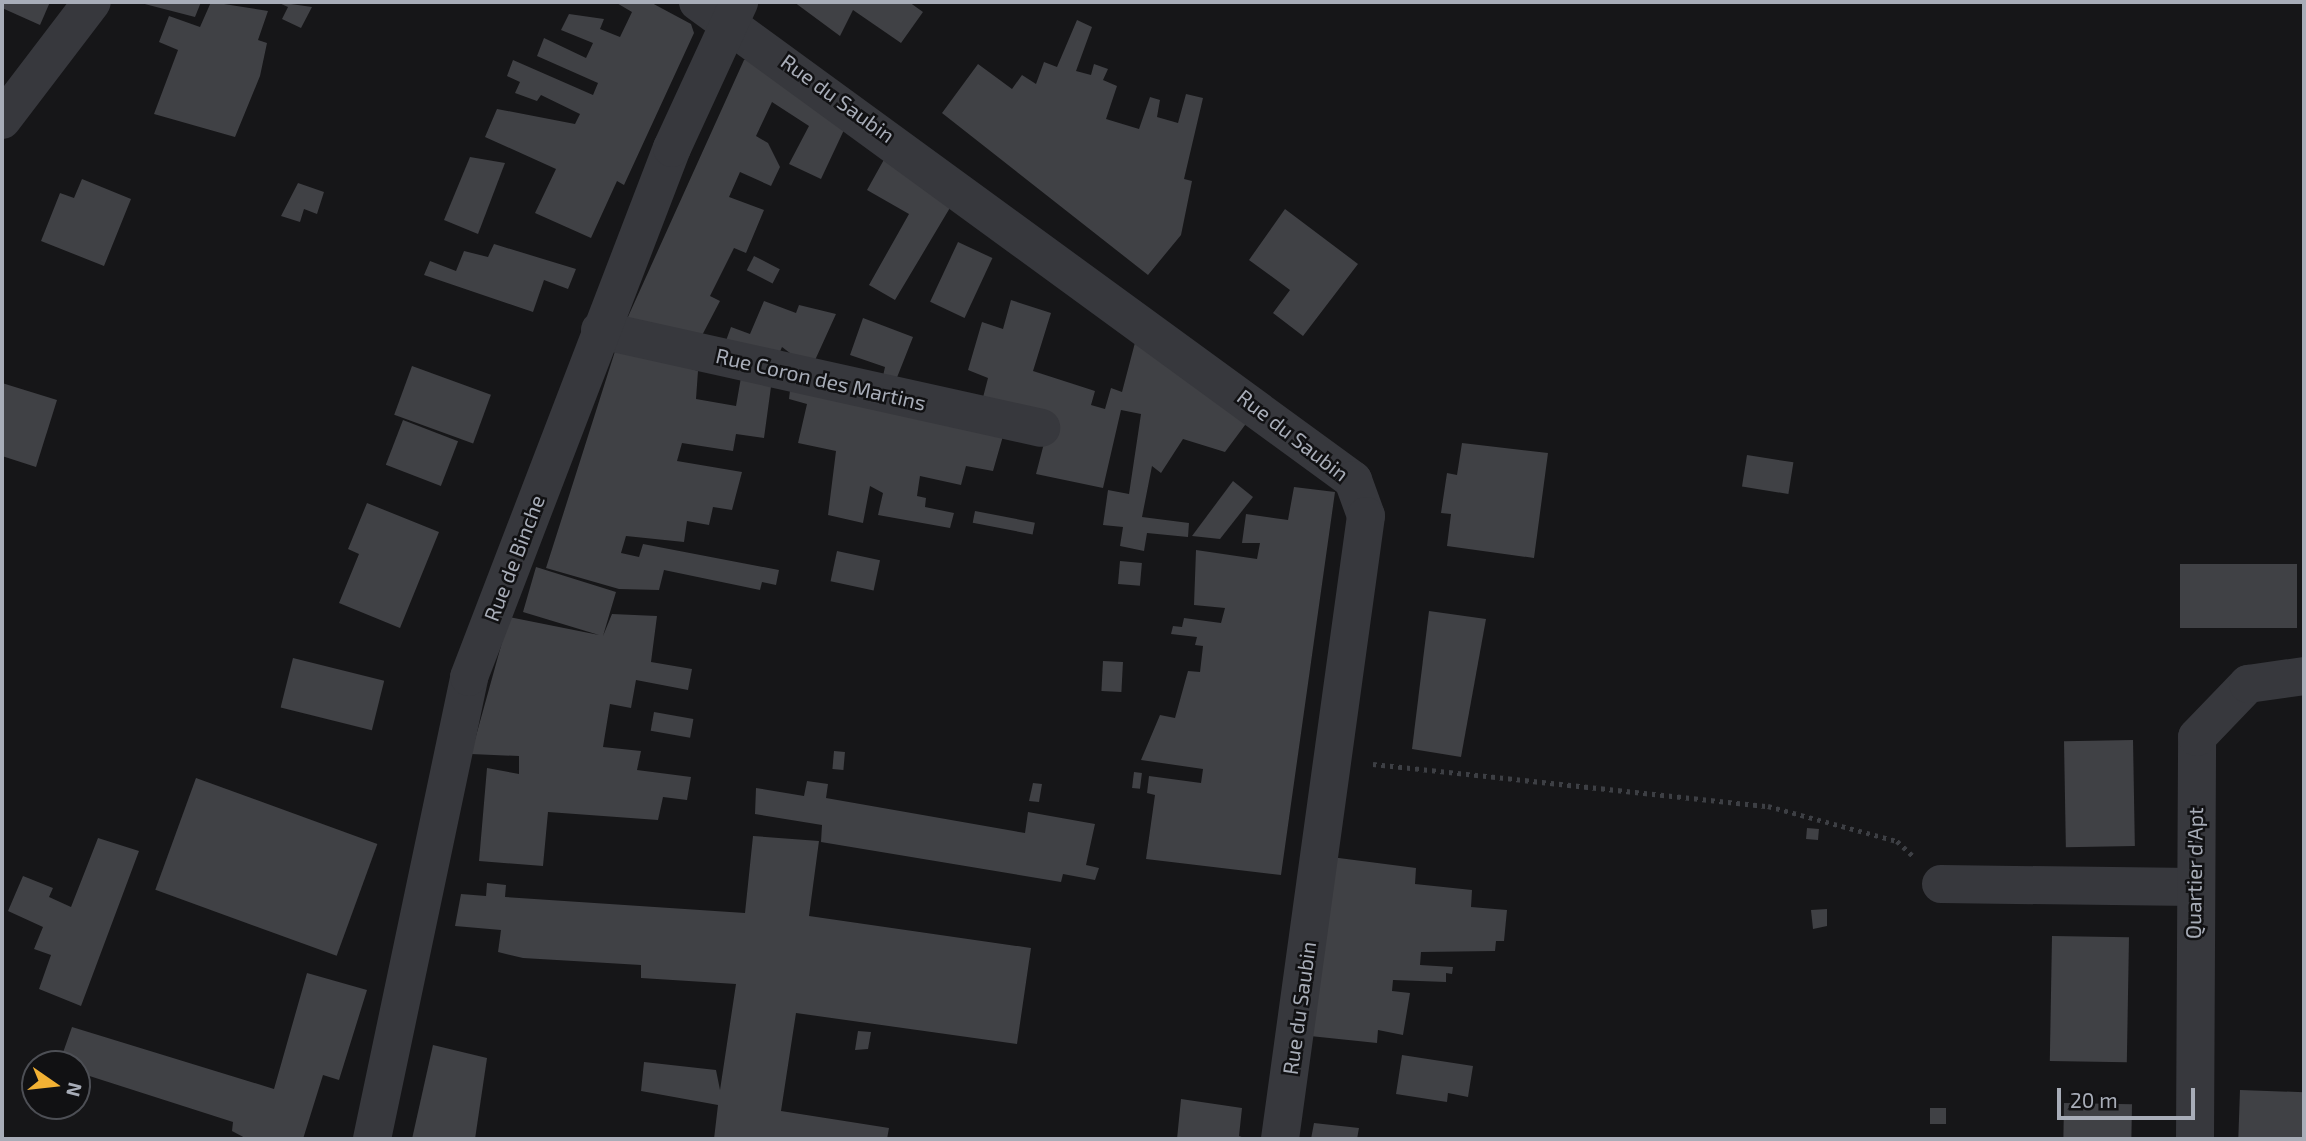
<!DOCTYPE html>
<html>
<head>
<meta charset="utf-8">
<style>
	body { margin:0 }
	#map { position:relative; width:2306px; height:1141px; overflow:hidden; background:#161618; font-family:"Exo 2",sans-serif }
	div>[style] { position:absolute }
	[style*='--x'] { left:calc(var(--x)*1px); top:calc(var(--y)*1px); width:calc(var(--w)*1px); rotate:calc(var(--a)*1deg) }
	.building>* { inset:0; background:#404145; transform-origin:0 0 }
	.path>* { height:4.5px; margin-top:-2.25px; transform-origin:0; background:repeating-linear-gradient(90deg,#3d3f44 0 3.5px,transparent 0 8.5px) }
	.minor>* { height:38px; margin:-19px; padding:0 19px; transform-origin:19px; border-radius:19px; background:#37383d }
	span { translate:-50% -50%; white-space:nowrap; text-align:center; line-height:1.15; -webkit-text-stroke:5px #111113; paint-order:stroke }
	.street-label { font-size:21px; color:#a8adb8 }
	.frame { position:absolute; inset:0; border:4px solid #a8adb8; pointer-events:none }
	.north { position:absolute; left:21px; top:1050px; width:70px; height:70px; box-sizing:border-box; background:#111113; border:2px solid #4d4f55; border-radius:50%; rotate:104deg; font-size:19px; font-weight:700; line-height:28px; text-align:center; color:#a8adb8 }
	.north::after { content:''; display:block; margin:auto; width:24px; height:32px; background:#f2b134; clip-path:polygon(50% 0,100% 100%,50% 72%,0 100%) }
	.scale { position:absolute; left:2057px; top:1088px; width:138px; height:32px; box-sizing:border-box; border:4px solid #a8adb8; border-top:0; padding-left:9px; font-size:21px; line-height:24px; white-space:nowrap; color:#a8adb8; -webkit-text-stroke:5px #111113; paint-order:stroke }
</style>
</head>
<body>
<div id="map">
	<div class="building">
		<div style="clip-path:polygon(2px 2px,50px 2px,40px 25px,2px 8px)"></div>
		<div style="clip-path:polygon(137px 2px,201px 2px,195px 17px)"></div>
		<div style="clip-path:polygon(211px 2px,268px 11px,258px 40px,267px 43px,260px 76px,235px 137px,154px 114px,178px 50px,159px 42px,169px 16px,200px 27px)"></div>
		<div style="clip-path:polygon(277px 2px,312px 7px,301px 28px,282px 19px,288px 7px)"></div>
		<div style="clip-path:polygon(615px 2px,650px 2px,691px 24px,694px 33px,624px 185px,617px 181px,591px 238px,535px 213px,556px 169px,485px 137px,497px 109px,575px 124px,580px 114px,541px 95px,537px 101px,515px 93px,520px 82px,507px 76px,513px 60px,593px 95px,598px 83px,537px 56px,544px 38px,586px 58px,593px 43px,561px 30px,569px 14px,604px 19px,600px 29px,620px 37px,632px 12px)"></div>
		<div style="clip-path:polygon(794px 2px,909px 2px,923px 12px,901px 43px,853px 10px,840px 36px)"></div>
		<div style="clip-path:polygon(1077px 20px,1092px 27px,1076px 71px,1091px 75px,1094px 64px,1108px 69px,1103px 80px,1117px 86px,1106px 119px,1139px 129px,1150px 97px,1160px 100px,1157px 117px,1178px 123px,1186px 94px,1203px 98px,1184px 179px,1192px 181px,1181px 235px,1148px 275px,942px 113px,978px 64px,1012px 89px,1022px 75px,1036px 84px,1044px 62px,1057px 67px)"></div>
		<div style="clip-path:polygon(756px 55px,851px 115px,821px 179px,789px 164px,809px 126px,772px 102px,756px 136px,768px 143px,780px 167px,771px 186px,740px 172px,729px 197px,764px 210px,746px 253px,734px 248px,710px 296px,720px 301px,698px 343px,627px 319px,744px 60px)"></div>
		<div style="clip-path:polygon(891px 147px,957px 196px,895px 300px,869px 285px,909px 214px,867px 190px)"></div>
		<div style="clip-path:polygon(470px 157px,505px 163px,478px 234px,444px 220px)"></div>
		<div style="clip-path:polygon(82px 179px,131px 199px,104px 266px,41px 241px,60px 193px,74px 198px)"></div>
		<div style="clip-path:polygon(298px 183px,324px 192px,317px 214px,304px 209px,300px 222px,281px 216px)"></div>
		<div style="clip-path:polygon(1285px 209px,1358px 264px,1303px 336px,1273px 313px,1290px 290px,1249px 260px)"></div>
		<div style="left:958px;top:242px;width:38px;height:66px;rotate:25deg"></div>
		<div style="clip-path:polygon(494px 244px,576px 269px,568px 289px,544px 280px,533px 312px,424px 275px,430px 261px,456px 271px,464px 251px,488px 257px)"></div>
		<div style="left:754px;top:256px;width:29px;height:16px;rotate:27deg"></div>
		<div style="clip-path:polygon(1011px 300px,1051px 313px,1033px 371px,1095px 391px,1091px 405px,1105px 409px,1111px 388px,1122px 392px,1137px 335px,1248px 421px,1225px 452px,1183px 439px,1161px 473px,1152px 466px,1142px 517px,1189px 523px,1188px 537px,1147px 533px,1144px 551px,1120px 546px,1123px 527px,1103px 525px,1108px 490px,1129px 494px,1141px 414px,1121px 410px,1103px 488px,1036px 474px,1049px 424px,980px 409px,988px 378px,968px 370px,982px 322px,1003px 329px)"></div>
		<div style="clip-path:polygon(764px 301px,796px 313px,799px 305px,836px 314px,811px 369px,782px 347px,776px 361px,723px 349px,731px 327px,750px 334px)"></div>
		<div style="clip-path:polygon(863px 318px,913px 337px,896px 380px,883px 376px,885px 367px,850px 355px)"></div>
		<div style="clip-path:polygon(617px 345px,698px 371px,696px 399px,736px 406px,743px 366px,773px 372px,764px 438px,736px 434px,733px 451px,682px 443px,677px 461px,742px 472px,732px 510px,713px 507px,709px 525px,687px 521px,684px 542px,626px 536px,621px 553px,639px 557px,643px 544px,779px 570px,776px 585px,762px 582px,760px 590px,664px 570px,659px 590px,619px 589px,546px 568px)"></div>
		<div style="left:412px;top:366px;width:84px;height:52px;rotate:20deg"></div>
		<div style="clip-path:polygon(791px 382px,1003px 436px,993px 471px,966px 466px,961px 485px,920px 476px,917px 496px,926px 498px,925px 507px,954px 513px,950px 528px,878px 515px,883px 493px,870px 486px,863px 523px,828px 515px,836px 451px,798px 443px,807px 404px,789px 399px)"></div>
		<div style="clip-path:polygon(2px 383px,57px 400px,36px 467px,2px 456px)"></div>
		<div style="left:403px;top:420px;width:59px;height:48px;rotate:21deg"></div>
		<div style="clip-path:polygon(1462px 443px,1548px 453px,1534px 558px,1447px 546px,1451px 514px,1441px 513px,1447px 473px,1457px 475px)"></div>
		<div style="left:1747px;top:455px;width:47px;height:32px;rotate:9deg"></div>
		<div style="clip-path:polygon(1233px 481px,1253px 497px,1220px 539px,1192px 536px)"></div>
		<div style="clip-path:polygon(1294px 487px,1335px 492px,1281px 875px,1146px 859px,1155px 795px,1147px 793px,1149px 776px,1201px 783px,1203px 769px,1141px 760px,1160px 715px,1175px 718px,1188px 671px,1200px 672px,1203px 646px,1195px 645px,1197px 637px,1171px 634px,1173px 626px,1182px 627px,1184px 618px,1221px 623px,1225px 608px,1194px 605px,1196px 550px,1257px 559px,1260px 543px,1242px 543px,1246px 514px,1288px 520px)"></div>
		<div style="clip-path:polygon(367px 503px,439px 532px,400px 628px,339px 603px,359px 554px,348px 549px)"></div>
		<div style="left:975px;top:511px;width:61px;height:12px;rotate:11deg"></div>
		<div style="left:837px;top:551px;width:44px;height:31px;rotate:12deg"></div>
		<div style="left:1120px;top:561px;width:22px;height:23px;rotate:5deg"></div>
		<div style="left:2297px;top:564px;width:64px;height:117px;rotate:90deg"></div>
		<div style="clip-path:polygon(536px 567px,616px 592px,603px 636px,612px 614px,657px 616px,651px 662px,692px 669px,688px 690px,636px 680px,631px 708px,610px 704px,603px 747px,641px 751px,637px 770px,691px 777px,687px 800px,663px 797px,658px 820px,548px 812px,543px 866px,479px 861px,487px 768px,519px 774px,519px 756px,471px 754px,509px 617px,599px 635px,523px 612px)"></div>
		<div style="clip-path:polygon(1429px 611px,1486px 619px,1461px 757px,1412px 749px)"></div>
		<div style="left:293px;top:658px;width:94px;height:51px;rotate:14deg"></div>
		<div style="left:1103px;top:661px;width:20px;height:30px;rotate:3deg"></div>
		<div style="left:654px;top:712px;width:40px;height:19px;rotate:10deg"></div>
		<div style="left:2133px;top:740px;width:106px;height:69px;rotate:89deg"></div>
		<div style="left:834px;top:751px;width:11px;height:18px;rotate:5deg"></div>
		<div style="left:1134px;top:772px;width:8px;height:16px;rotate:7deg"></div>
		<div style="left:196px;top:778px;width:193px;height:119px;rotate:20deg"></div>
		<div style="clip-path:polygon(807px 781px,828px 784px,826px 798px,1025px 833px,1028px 812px,1095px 824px,1086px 865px,1099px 868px,1095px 880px,1063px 874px,1061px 882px,821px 842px,822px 825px,755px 814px,756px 788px,804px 796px)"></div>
		<div style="clip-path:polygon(1033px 783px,1042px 784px,1039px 802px,1029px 801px)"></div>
		<div style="left:1807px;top:828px;width:12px;height:11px;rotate:5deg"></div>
		<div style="clip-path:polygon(753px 836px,819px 841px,809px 916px,1031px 948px,1017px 1044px,796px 1013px,781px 1111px,889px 1128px,887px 1139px,714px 1139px,718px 1105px,641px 1091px,644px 1062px,716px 1070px,720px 1090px,736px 984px,641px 978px,641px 965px,523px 958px,498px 952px,501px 930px,455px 926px,461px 894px,486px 896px,487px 883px,506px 885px,505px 897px,745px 913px)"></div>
		<div style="clip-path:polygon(98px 838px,139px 851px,81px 1006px,39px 989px,51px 955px,34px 949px,43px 927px,8px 911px,23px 876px,53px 888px,49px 897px,71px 907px)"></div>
		<div style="clip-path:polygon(1331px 857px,1416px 868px,1415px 884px,1472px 890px,1471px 907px,1507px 910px,1504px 941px,1496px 941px,1495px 951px,1421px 952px,1420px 965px,1453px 967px,1452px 974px,1446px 973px,1446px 982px,1393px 980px,1392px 991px,1410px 993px,1403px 1035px,1378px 1030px,1377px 1043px,1310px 1036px)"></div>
		<div style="clip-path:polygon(1827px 909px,1827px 926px,1813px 929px,1811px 910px)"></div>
		<div style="left:2052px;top:936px;width:77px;height:125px;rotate:1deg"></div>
		<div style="clip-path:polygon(307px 973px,367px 990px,339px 1080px,323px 1075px,303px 1139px,247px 1139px,232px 1131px,233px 1122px,77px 1072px,77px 1064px,59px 1064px,72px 1027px,274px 1089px)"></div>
		<div style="clip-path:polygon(858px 1031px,871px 1032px,868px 1049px,855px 1050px)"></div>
		<div style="clip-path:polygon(433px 1045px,487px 1058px,475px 1139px,412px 1139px)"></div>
		<div style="clip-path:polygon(1402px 1055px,1473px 1066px,1468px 1097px,1448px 1093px,1447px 1102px,1396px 1094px)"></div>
		<div style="left:2240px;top:1090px;width:64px;height:49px;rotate:2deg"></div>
		<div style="clip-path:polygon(1181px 1099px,1242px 1108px,1239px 1136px,1247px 1139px,1177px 1139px)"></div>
		<div style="left:2064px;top:1103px;width:68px;height:36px;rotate:1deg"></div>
		<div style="left:1930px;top:1108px;width:16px;height:16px"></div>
		<div style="clip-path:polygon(1314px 1123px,1359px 1128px,1357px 1139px,1311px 1139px)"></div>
	</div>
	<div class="path">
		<div style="--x:1373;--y:764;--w:397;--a:6.1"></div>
		<div style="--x:1768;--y:806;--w:134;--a:15.2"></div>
		<div style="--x:1897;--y:841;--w:21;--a:43"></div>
	</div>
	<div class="minor">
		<div style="--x:698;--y:2;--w:811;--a:36.12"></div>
		<div style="--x:1353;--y:480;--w:38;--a:70"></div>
		<div style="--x:1366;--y:516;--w:629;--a:97.86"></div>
		<div style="--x:2;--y:120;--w:148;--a:-52.7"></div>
		<div style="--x:600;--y:330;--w:452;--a:12.5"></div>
		<div style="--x:1941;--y:884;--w:253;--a:0.7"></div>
		<div style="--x:372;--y:1139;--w:472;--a:-78.1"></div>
		<div style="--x:469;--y:677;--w:567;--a:-69.01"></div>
		<div style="--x:672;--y:148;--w:161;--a:-65.3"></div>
		<div style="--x:2195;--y:1139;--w:402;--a:-89.7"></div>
		<div style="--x:2197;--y:737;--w:74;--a:-46.1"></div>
		<div style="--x:2248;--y:684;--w:57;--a:-8.1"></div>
	</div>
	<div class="street-label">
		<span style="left:838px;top:98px;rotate:36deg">Rue du Saubin</span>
		<span style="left:821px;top:379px;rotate:13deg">Rue Coron des Martins</span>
		<span style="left:1293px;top:435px;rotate:38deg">Rue du Saubin</span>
		<span style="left:514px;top:558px;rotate:-69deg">Rue de Binche</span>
		<span style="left:2194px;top:873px;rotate:-89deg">Quartier d'Apt</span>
		<span style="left:1299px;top:1008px;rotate:-82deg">Rue du Saubin</span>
	</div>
	<div class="frame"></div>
	<div class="north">N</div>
	<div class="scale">20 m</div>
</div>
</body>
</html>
